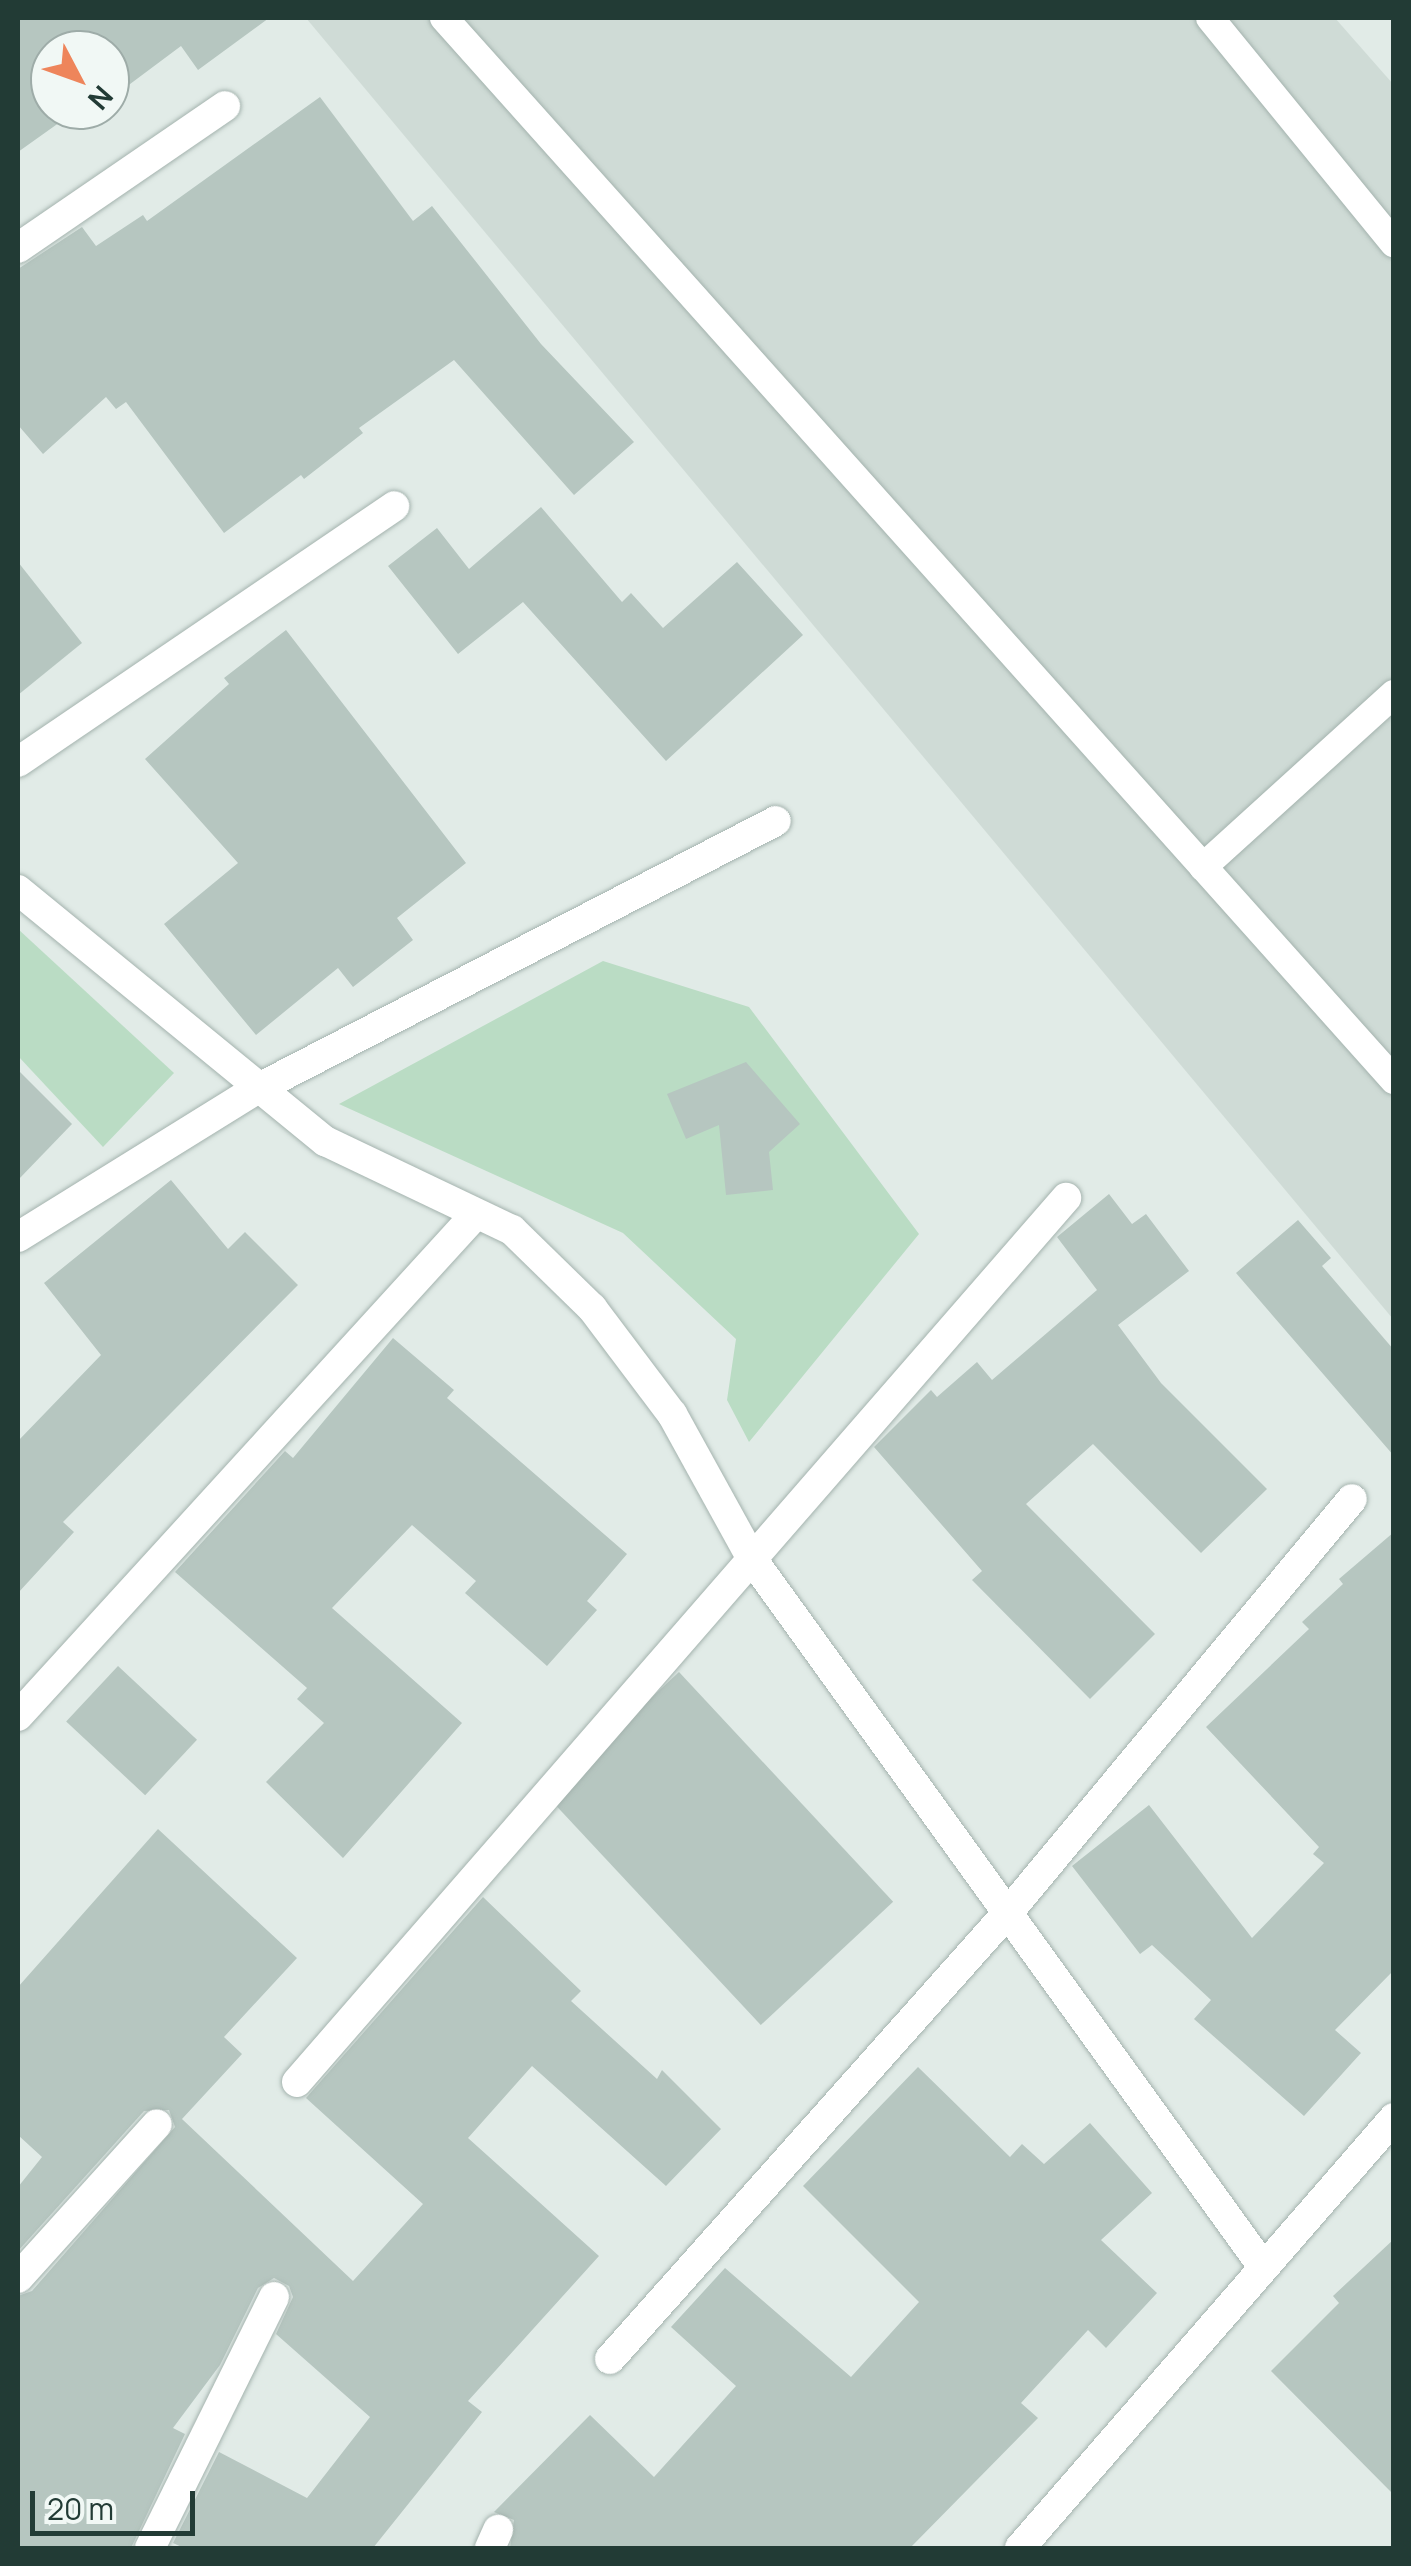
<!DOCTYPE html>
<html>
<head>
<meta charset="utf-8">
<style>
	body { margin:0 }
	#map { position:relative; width:1411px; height:2566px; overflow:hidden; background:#e1ebe7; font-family:Manrope,sans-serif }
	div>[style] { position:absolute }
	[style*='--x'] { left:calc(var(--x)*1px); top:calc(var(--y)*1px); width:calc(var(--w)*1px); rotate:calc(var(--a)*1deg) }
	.built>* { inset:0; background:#cfdbd6 }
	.green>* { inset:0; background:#badcc4 }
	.building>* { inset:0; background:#b6c6c0; transform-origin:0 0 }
	.roads { filter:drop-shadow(0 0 2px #a4b3ae) drop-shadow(0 0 2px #a4b3ae) }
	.service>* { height:28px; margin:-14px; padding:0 14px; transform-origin:14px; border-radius:14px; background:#fff }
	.minor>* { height:30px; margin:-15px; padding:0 15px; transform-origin:15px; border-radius:15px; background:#fff }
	span { translate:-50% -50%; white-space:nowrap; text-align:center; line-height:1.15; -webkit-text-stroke:9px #f1f8f5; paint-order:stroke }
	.frame { position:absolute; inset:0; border:20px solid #223b35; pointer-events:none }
	.north { position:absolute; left:30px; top:30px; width:100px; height:100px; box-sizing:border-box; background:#f1f8f5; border:2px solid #9eaca8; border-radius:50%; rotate:131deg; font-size:28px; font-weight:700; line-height:40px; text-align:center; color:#223b35 }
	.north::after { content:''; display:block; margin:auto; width:35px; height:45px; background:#ee855b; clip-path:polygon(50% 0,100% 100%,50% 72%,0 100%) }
	.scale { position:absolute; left:30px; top:2491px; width:165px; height:45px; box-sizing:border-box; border:5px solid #223b35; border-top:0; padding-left:12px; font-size:30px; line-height:35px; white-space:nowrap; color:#223b35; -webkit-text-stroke:8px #f1f8f5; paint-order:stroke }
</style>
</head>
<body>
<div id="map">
	<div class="built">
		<div style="clip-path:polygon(306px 18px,1335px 18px,1393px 84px,1393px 1319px)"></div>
	</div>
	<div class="green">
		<div style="clip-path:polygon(18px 929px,174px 1073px,103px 1147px,18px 1056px)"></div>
		<div style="clip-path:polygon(603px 961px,749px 1007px,919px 1234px,749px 1442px,727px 1400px,736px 1339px,623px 1233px,339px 1104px)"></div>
	</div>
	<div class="building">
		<div style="clip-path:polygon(18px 18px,269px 18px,198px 70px,181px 46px,110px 99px,110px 50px,50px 50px,50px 110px,77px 110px,18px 152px)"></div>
		<div style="clip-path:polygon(320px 97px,413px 221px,432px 206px,541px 344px,634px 442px,574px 495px,454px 360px,359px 428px,363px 433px,304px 479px,301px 475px,224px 533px,126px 402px,116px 409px,106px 397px,43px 454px,18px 425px,18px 269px,82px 227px,96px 246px,143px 215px,147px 221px)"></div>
		<div style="clip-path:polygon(541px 507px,622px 602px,631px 593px,663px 628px,737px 562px,803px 635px,666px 761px,523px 602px,458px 654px,388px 566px,437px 528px,469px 569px)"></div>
		<div style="clip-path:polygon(18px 562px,82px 643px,18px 695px)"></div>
		<div style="clip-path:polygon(286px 630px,466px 863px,397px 918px,413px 940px,353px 987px,338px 968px,256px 1035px,164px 924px,238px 863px,145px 759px,229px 684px,224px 678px)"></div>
		<div style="clip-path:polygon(746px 1062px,800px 1124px,769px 1152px,773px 1190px,726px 1195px,719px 1125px,686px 1139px,667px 1094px)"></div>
		<div style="clip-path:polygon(18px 1070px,72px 1124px,18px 1180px)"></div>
		<div style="clip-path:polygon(171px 1180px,228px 1249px,245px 1232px,298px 1285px,63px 1522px,74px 1532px,18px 1593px,18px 1441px,101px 1355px,44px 1283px)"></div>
		<div style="clip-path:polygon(1109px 1194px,1132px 1224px,1146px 1214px,1189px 1271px,1118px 1325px,1161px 1383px,1267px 1489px,1201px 1553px,1093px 1444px,1026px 1504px,1155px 1634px,1090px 1699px,972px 1580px,982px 1571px,874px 1447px,931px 1390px,937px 1397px,977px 1362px,992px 1380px,1097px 1290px,1057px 1237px)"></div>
		<div style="clip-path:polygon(1298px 1220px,1331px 1258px,1322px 1266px,1394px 1350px,1394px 1456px,1236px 1273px)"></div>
		<div style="clip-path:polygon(393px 1338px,454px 1390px,447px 1398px,627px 1554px,587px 1601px,597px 1610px,547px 1666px,465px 1593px,476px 1581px,412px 1525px,332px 1608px,462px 1723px,343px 1858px,266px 1782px,324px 1723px,297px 1699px,307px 1688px,175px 1572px,285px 1451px,293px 1458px)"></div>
		<div style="clip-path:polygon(1394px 1532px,1394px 1970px,1335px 2030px,1361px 2053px,1304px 2116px,1194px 2019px,1211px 2000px,1152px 1945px,1140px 1954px,1072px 1866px,1149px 1805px,1252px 1938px,1324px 1863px,1313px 1854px,1319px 1847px,1206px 1727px,1309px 1629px,1302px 1622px,1343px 1584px,1339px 1579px)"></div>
		<div style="left:118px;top:1666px;width:108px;height:76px;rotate:43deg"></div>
		<div style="left:679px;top:1672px;width:314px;height:181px;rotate:47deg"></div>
		<div style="clip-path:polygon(158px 1829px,297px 1958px,224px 2037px,242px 2054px,182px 2119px,353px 2281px,423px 2204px,306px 2098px,483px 1897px,581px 1991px,571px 2001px,657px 2079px,662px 2070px,721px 2129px,666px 2186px,532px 2066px,468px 2138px,599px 2256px,468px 2401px,482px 2412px,373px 2548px,184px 2548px,173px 2543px,219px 2452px,307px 2498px,370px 2417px,276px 2334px,293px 2297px,289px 2286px,274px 2278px,258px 2288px,220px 2365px,173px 2428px,185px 2434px,131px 2548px,18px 2548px,18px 2296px,32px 2291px,175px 2127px,169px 2110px,144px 2111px,18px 2251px,18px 2187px,42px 2157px,18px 2135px,18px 1987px)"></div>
		<div style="clip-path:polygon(918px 2067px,1010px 2157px,1022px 2144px,1044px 2164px,1090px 2123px,1152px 2193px,1101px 2240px,1157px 2293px,1106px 2348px,1088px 2330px,1021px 2403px,1038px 2418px,910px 2548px,510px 2548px,514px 2520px,494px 2512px,590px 2415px,654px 2477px,736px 2386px,671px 2327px,725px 2268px,851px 2377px,919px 2302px,803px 2186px)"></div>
		<div style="clip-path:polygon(1394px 2239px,1394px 2495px,1271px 2371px,1339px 2303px,1333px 2296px)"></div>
	</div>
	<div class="roads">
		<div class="service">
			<div style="--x:444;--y:18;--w:1425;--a:48.19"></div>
			<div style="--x:1210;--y:18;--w:291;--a:50.8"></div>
			<div style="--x:1203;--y:867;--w:258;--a:-42.2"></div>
		</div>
		<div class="minor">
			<div style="--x:18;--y:248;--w:251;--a:-34.4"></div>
			<div style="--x:18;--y:762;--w:455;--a:-34.2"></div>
			<div style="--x:18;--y:890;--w:397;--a:39.3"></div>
			<div style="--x:325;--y:1141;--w:207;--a:25.5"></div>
			<div style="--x:512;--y:1230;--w:112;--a:44.3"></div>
			<div style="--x:592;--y:1308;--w:133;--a:53"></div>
			<div style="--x:672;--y:1414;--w:166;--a:61.1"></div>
			<div style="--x:752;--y:1559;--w:870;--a:54.17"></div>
			<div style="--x:18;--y:1237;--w:279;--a:-31.8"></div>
			<div style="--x:255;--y:1090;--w:586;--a:-27.31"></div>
			<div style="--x:18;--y:1716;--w:678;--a:-47.63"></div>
			<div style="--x:297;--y:2082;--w:1172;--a:-48.98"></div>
			<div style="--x:18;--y:2278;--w:207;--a:-47.9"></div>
			<div style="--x:610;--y:2359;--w:603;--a:-48.3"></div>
			<div style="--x:1011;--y:1909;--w:533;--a:-50.25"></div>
			<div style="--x:150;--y:2548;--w:280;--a:-63.7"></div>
			<div style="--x:490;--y:2548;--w:20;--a:-66"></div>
			<div style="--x:1020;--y:2548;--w:570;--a:-48.98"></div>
		</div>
	</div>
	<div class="frame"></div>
	<div class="north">N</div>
	<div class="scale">20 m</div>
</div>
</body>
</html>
